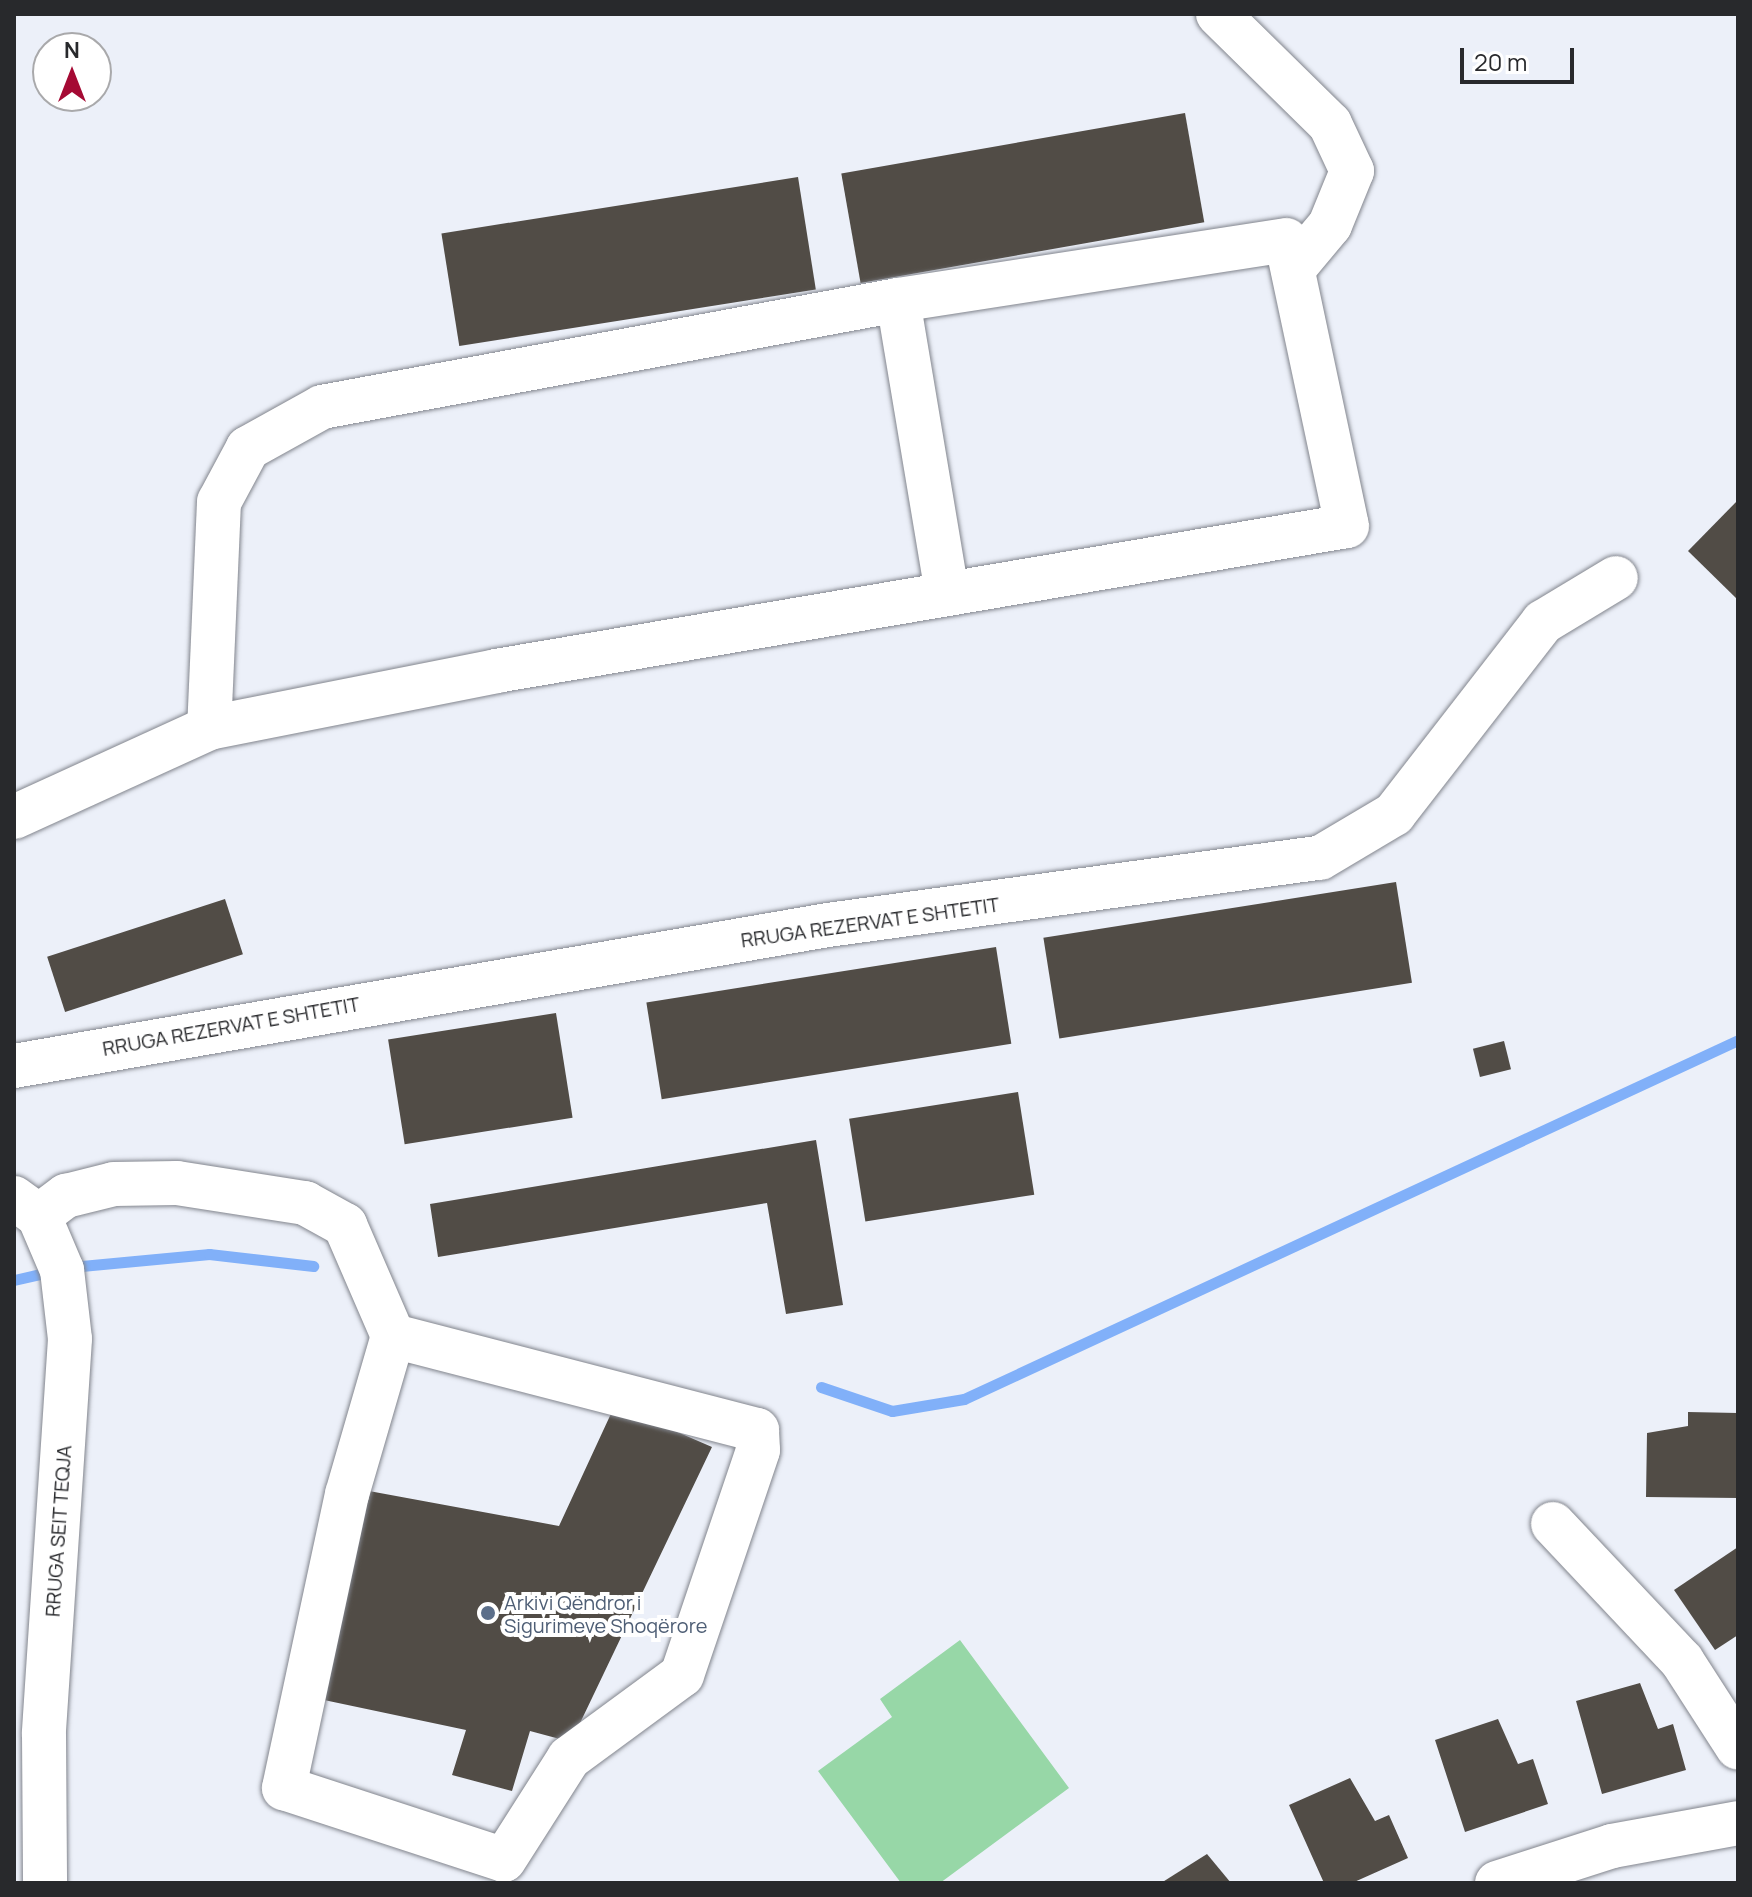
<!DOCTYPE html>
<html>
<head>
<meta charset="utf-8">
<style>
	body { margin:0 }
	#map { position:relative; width:1752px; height:1897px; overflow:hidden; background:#ecf0f9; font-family:Manrope,sans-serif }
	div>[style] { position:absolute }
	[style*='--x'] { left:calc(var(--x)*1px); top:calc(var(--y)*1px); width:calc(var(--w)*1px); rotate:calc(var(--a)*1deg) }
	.green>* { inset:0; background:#97d7a7 }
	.stream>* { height:11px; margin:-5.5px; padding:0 5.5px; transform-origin:5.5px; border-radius:5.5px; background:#81b0f9 }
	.building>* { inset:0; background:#514c46; transform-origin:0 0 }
	.roads { filter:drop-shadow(0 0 2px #82858d) drop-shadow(0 0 2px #82858d) }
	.minor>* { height:44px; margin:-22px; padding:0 22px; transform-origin:22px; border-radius:22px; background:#fff }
	.dots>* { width:22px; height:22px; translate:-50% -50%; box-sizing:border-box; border:4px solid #fff; border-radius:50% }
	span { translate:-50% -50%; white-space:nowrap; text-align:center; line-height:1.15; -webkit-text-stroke:8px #fff; paint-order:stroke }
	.street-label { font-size:20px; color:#28292c }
	.service-label { font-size:20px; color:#4e5e75 }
	.left { translate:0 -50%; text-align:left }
	.frame { position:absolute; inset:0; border:16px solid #28292c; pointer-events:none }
	.north { position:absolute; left:32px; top:32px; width:80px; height:80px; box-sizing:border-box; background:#fff; border:2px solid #a9a9ab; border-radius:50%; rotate:0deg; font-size:22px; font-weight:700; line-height:32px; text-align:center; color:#28292c }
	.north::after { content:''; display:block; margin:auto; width:28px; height:36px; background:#a50a34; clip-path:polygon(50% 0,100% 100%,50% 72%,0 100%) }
	.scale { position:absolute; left:1460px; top:48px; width:114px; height:36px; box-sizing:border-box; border:4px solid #28292c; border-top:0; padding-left:10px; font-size:24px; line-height:28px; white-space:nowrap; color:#28292c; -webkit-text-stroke:6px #fff; paint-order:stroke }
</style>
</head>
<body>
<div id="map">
	<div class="green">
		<div style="clip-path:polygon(960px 1640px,1069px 1788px,940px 1883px,901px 1883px,818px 1771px,892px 1717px,880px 1699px)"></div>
	</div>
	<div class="stream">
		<div style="--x:71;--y:1267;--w:139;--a:-5.4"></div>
		<div style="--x:209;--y:1254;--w:105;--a:6.6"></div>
		<div style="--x:14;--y:1280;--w:41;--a:-12.7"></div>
		<div style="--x:821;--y:1387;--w:75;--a:18.7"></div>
		<div style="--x:892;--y:1411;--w:73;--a:-9.5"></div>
		<div style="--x:964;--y:1399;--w:853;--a:-24.88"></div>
	</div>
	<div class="building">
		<div style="left:1185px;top:113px;width:111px;height:349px;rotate:80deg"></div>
		<div style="left:798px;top:177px;width:114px;height:361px;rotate:81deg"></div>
		<div style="clip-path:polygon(1738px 500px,1738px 600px,1688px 551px)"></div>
		<div style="left:1396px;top:882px;width:102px;height:357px;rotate:81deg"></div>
		<div style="left:225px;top:899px;width:58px;height:187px;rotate:72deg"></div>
		<div style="left:996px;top:947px;width:98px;height:354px;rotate:81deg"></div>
		<div style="left:556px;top:1013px;width:106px;height:170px;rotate:81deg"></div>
		<div style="left:1504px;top:1041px;width:29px;height:32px;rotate:76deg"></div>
		<div style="left:1018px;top:1092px;width:104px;height:171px;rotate:81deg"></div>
		<div style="clip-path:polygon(816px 1140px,843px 1305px,786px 1314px,767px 1203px,438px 1257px,430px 1204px)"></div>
		<div style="clip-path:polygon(615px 1405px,712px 1447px,571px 1742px,530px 1731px,512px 1791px,452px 1775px,466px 1730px,324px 1700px,369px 1491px,559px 1526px)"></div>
		<div style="clip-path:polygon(1688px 1412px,1738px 1413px,1738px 1498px,1646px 1497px,1647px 1433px,1688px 1426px)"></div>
		<div style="clip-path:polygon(1738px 1547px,1738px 1635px,1715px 1650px,1674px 1590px)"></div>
		<div style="clip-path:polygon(1640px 1683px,1658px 1729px,1673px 1724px,1686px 1770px,1602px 1794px,1576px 1701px)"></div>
		<div style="clip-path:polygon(1498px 1719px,1518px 1764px,1533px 1759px,1548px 1804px,1465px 1832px,1435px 1740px)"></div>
		<div style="clip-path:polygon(1350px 1778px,1375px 1821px,1389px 1815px,1408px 1858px,1352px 1883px,1324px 1883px,1289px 1805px)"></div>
		<div style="clip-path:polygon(1207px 1854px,1231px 1883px,1161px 1883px)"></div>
	</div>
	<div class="roads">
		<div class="minor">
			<div style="--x:1218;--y:14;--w:157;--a:44.5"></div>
			<div style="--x:1330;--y:124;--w:52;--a:64.9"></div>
			<div style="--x:1352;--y:171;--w:58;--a:112.2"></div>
			<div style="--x:1330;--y:225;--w:56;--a:129.9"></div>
			<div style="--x:898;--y:300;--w:297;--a:80.5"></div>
			<div style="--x:14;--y:817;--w:214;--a:-24.5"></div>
			<div style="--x:209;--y:728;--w:293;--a:-11.2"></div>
			<div style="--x:496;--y:671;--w:863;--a:-9.67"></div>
			<div style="--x:1347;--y:526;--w:292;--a:-102"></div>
			<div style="--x:1286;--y:240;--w:393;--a:171.2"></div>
			<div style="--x:898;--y:300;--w:586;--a:169.48"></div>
			<div style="--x:322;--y:407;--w:85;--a:151"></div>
			<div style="--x:248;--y:448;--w:61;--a:118.2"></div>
			<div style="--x:219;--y:502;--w:226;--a:92.5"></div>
			<div style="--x:14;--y:1066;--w:826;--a:-9.83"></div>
			<div style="--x:828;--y:925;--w:497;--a:-7.8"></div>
			<div style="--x:1320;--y:858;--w:86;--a:-30.7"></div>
			<div style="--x:1394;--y:814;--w:243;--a:-52.2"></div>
			<div style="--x:1543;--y:622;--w:85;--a:-31.1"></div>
			<div style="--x:14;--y:1198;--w:31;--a:36"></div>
			<div style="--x:39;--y:1216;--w:59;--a:66.9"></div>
			<div style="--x:62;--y:1270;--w:69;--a:83.4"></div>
			<div style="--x:70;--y:1339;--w:396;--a:93.8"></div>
			<div style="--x:44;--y:1734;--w:149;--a:89.6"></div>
			<div style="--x:39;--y:1216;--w:34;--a:-37"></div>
			<div style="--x:66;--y:1196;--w:49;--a:-14"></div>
			<div style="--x:114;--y:1184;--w:63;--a:-0.9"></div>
			<div style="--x:177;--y:1183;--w:130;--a:8.9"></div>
			<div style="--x:305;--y:1203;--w:46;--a:28.8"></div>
			<div style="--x:345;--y:1225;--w:121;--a:66.6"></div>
			<div style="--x:393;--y:1336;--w:165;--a:106.2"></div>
			<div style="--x:347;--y:1494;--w:301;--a:102.1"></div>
			<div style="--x:284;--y:1788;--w:231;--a:18.1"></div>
			<div style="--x:504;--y:1860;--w:121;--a:-57.5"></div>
			<div style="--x:569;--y:1758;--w:140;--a:-36.3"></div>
			<div style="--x:682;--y:1675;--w:237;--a:-71.3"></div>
			<div style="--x:758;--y:1450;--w:20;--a:-93"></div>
			<div style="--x:757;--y:1430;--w:376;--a:-165.5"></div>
			<div style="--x:1553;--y:1524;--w:188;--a:46.7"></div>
			<div style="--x:1682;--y:1661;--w:103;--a:57.2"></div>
			<div style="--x:1497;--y:1883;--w:121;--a:-17.8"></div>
			<div style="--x:1612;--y:1846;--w:128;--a:-10.3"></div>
		</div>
	</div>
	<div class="dots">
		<div style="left:488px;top:1613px;background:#5c6f8a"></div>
	</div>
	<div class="street-label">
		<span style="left:870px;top:922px;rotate:-8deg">RRUGA REZERVAT E SHTETIT</span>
		<span style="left:231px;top:1026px;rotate:-10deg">RRUGA REZERVAT E SHTETIT</span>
		<span style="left:58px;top:1531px;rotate:-86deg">RRUGA SEIT TEQJA</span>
	</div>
	<div class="service-label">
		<span class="left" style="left:504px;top:1614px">Arkivi Qëndror i<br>Sigurimeve Shoqërore</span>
	</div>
	<div class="frame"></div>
	<div class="north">N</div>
	<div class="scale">20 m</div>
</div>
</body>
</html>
